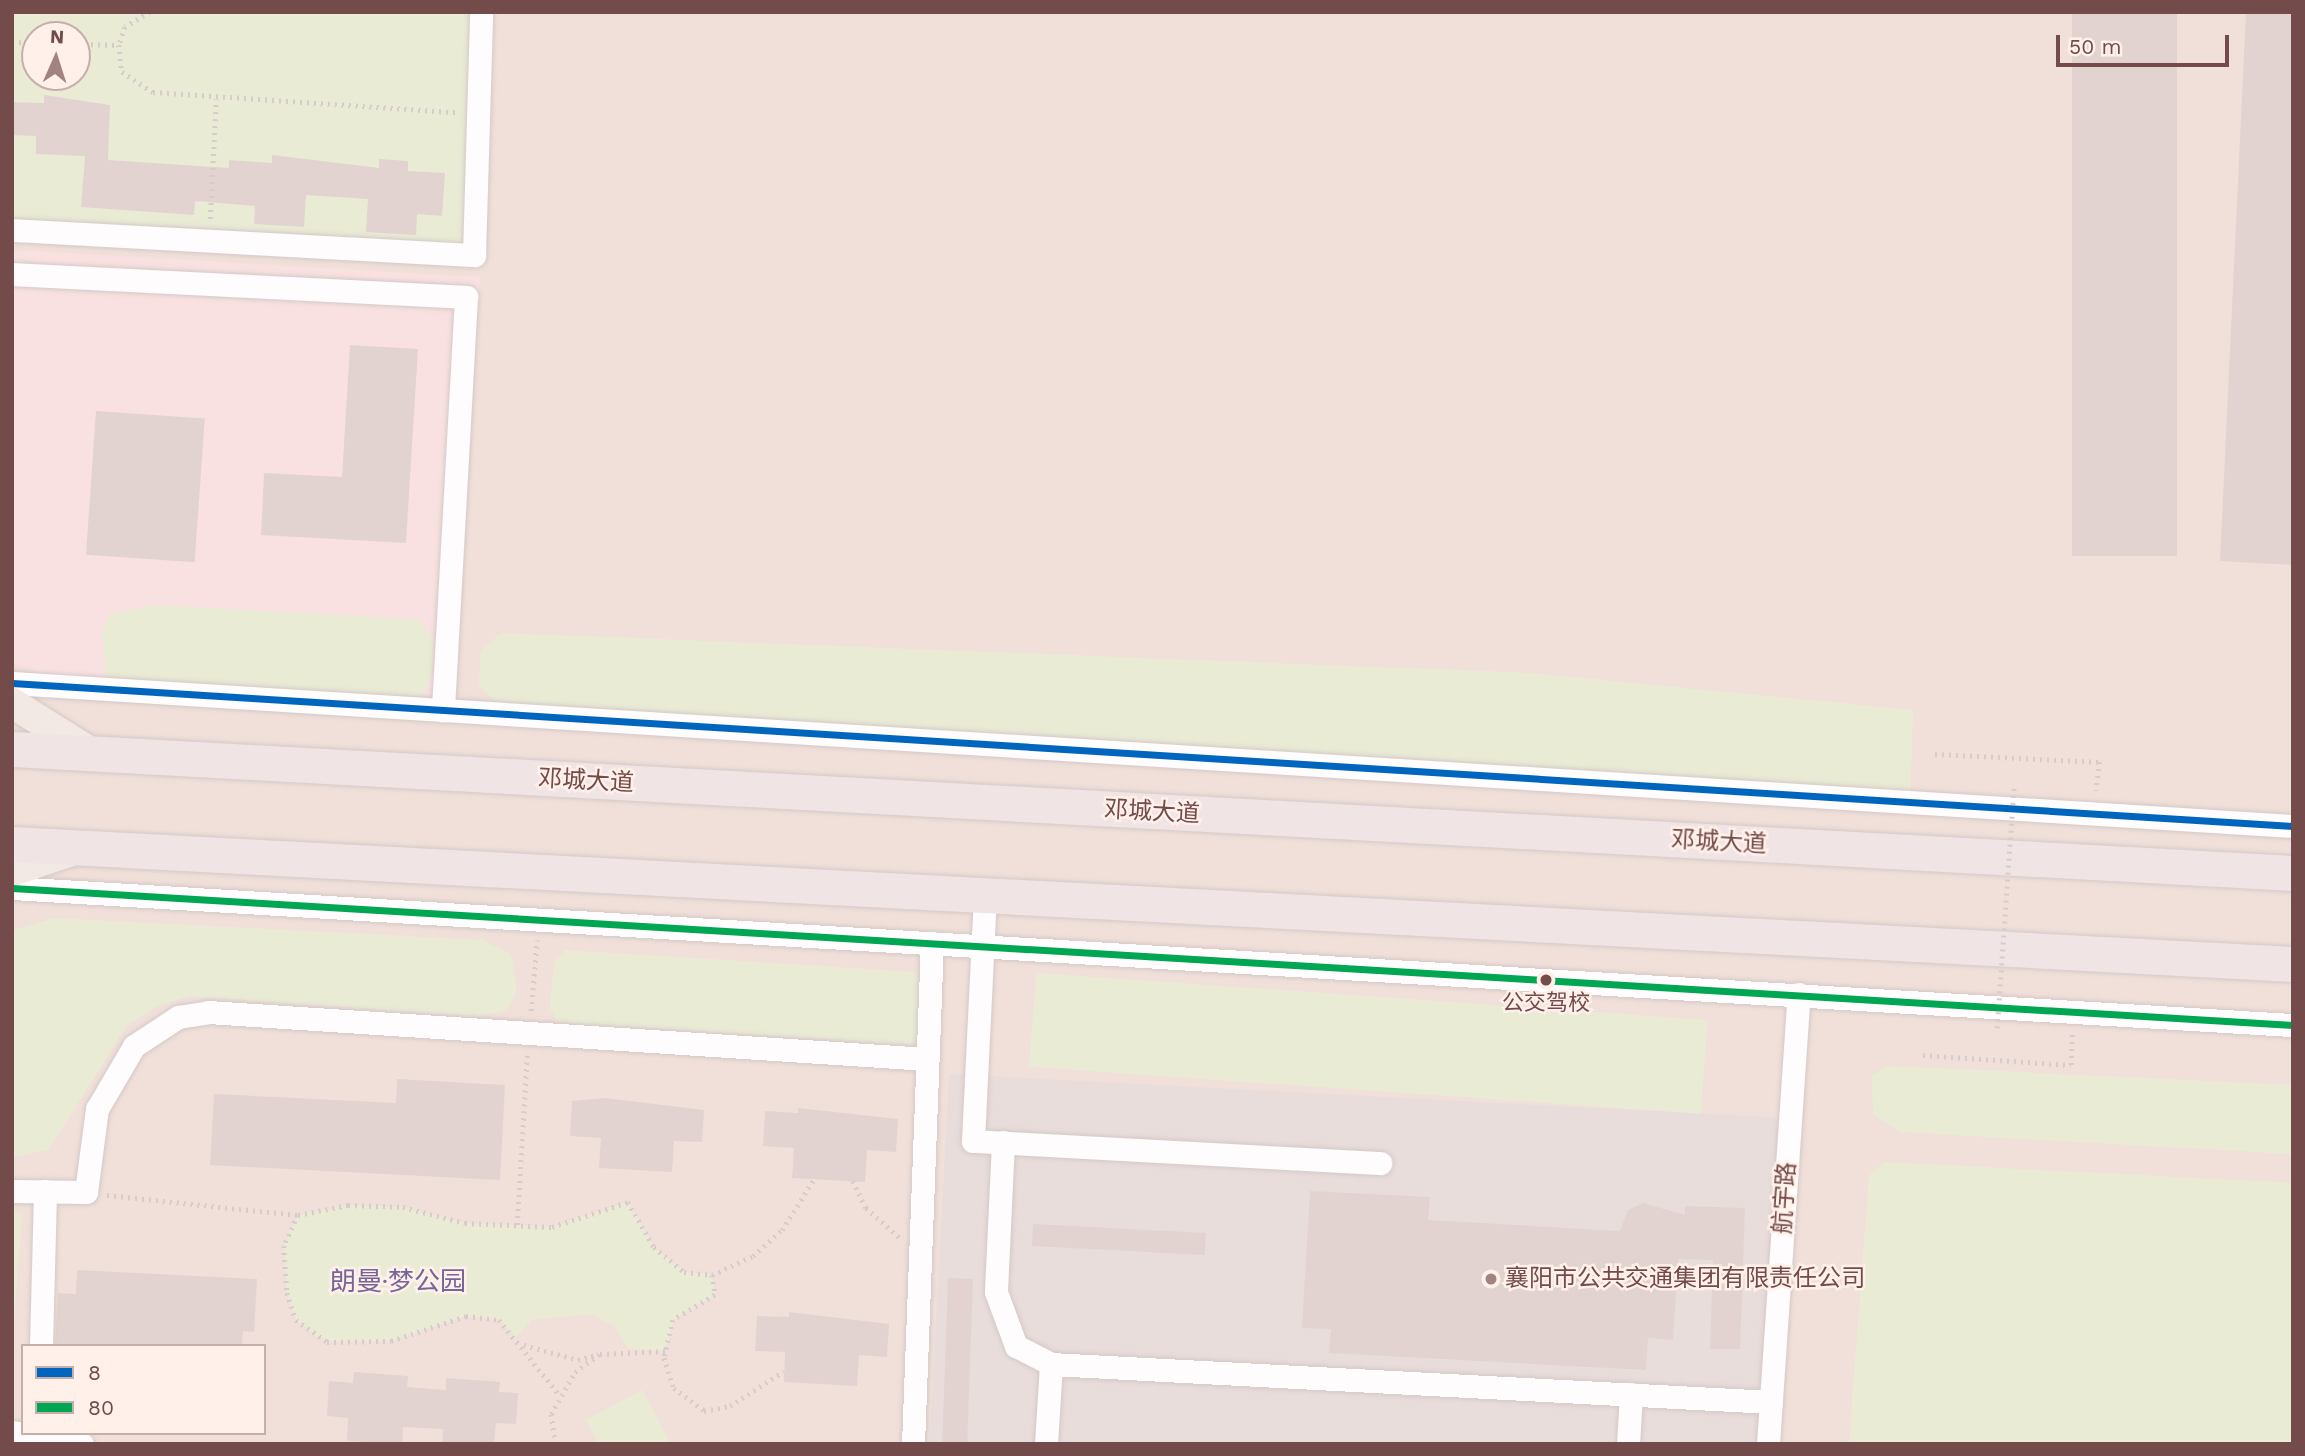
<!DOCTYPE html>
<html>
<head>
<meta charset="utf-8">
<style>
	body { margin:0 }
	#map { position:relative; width:2305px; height:1456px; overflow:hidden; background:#f6edea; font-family:"Work Sans","Noto Sans SC",sans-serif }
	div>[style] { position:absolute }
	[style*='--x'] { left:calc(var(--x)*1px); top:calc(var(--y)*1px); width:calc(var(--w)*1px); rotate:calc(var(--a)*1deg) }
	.residential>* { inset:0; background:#f1e0da }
	.commercial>* { inset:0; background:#f9e1e1 }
	.industrial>* { inset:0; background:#e8ddda; transform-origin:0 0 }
	.green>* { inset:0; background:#e9ebd5; transform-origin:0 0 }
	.building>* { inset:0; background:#e2d3d1; transform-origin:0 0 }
	.path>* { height:4.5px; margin-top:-2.25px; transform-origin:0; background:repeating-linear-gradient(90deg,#d7cbcb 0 2px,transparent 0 7px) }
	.roads { filter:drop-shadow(0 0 2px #d4c9c7) drop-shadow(0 0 2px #d4c9c7) }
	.minor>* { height:23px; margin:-11.5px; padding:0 11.5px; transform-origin:11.5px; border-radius:11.5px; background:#fefcfc }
	.major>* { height:30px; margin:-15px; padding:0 15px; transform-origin:15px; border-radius:15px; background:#f2e9e5 }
	.highway>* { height:35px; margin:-17.5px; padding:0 17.5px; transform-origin:17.5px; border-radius:17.5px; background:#f0e4e5 }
	.path-bridge>* { height:4.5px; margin-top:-2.25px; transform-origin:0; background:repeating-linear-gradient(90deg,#d7cbcb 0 2px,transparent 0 7px) }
	.bus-1>* { height:7px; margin:-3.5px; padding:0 3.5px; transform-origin:3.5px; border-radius:3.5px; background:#0065bd }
	.bus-2>* { height:7px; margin:-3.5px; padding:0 3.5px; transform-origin:3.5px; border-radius:3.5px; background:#00a651 }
	.dots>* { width:19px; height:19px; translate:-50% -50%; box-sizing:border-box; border:4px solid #fff0ea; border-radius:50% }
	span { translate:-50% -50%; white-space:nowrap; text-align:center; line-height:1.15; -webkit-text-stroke:5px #fff0ea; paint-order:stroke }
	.bus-label { font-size:22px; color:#734b4a }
	.street-label { font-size:24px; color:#734b4a }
	.poi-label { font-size:24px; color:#734b4a }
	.left { translate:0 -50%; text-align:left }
	.neighbourhood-label { font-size:26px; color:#766697 }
	.frame { position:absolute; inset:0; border:14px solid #734b4a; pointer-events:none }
	.legend { position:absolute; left:21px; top:1344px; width:245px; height:91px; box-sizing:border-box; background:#fff0ea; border:2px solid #c7aeaa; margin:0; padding:9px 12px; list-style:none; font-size:21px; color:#734b4a }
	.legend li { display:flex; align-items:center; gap:14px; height:35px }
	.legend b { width:35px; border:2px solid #c7aeaa }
	.north { position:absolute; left:21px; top:21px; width:70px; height:70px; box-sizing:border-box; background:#fff0ea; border:2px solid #c7aeaa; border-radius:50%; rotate:3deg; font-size:19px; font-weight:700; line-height:28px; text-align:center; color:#734b4a }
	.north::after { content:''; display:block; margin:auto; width:24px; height:32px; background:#a18482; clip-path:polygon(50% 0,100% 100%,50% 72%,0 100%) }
	.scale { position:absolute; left:2056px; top:35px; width:173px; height:32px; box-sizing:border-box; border:4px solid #734b4a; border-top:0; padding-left:9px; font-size:21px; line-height:24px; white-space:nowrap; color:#734b4a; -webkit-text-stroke:5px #fff0ea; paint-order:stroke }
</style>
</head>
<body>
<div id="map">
	<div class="residential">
		<div style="clip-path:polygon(evenodd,12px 12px,2293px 12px,2293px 1444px,12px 1444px,12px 12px,35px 35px,77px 35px,77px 77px,35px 77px,35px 35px,12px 12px,23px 1346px,264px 1346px,264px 1433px,23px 1433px,23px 1346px)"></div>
	</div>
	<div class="commercial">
		<div style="clip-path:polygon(12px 250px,480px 277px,448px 710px,79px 688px,12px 663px)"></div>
	</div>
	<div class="industrial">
		<div style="left:949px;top:1074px;width:842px;height:370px;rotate:3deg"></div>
	</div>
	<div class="green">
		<div style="clip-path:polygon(evenodd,12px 12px,481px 12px,474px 255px,12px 230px,12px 12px,35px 35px,77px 35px,77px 77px,35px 77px,35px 35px)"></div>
		<div style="clip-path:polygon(155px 605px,417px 619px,434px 639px,431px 679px,415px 708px,122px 690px,106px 674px,102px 634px,109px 614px)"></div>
		<div style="clip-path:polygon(501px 633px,1530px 673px,1913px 710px,1910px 802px,509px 714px,479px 686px,481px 651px)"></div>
		<div style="clip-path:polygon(53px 918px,483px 940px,511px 954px,517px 991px,507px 1010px,479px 1016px,191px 996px,157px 1006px,127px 1025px,49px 1149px,12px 1158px,12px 931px)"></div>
		<div style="clip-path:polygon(565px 950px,916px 972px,923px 981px,920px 1037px,910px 1044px,558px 1022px,550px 1008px,554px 962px)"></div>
		<div style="left:1036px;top:973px;width:673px;height:94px;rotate:4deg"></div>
		<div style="clip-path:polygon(1888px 1066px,2293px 1085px,2293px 1154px,1900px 1132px,1873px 1115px,1872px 1075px)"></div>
		<div style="clip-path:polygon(1884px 1162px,2293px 1183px,2293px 1444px,1849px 1444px,1869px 1176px)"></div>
		<div style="clip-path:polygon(628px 1202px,654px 1247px,684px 1272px,712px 1275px,715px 1295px,673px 1320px,666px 1351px,629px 1349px,613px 1325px,591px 1314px,531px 1320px,516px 1338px,499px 1320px,466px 1316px,391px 1341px,327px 1342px,296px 1320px,287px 1293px,284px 1246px,298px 1215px,348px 1205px,403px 1207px,465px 1223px,552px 1227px)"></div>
		<div style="clip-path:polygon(12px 1207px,22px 1216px,12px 1344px)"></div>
		<div style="clip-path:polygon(642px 1390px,671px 1444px,599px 1444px,586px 1420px)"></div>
	</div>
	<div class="building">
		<div style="left:2072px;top:12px;width:105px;height:544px"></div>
		<div style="clip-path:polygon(2246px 12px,2293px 12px,2293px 565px,2220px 561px)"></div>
		<div style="clip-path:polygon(44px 95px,110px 105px,108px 160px,229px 168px,229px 160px,272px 163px,272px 155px,379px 168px,379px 159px,408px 161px,408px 171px,445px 173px,442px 216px,417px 214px,416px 235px,366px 232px,368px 199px,306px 195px,304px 227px,254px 224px,255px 206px,195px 201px,194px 215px,81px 207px,85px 156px,36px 154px,36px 136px,12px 135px,12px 102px,44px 103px)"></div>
		<div style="clip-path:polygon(350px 345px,418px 349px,406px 543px,261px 535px,264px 473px,342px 477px)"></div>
		<div style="left:96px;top:411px;width:109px;height:144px;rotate:4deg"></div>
		<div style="clip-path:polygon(397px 1079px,505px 1085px,500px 1180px,210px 1165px,214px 1094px,396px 1103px)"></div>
		<div style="clip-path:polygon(605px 1098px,704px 1110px,702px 1142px,674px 1141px,672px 1172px,599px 1168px,601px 1138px,570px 1136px,572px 1101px)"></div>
		<div style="clip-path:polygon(798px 1108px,898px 1119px,896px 1152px,867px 1150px,865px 1182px,792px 1178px,794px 1148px,763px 1146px,765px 1111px,798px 1113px)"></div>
		<div style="clip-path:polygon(1310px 1191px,1430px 1197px,1428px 1220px,1620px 1231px,1628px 1210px,1643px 1203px,1685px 1215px,1685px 1206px,1745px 1208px,1740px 1349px,1710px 1349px,1713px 1260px,1678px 1259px,1673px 1340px,1648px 1338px,1646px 1370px,1329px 1353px,1331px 1329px,1302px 1328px)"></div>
		<div style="left:1033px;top:1224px;width:173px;height:22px;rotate:3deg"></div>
		<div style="clip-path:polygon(77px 1270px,257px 1279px,254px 1332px,243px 1331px,242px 1346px,55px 1346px,58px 1293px,76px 1294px)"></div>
		<div style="left:948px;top:1278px;width:25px;height:166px;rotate:2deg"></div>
		<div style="clip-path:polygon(789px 1312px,889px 1324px,887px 1357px,859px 1355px,857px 1386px,784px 1382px,785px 1352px,755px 1351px,757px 1316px,789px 1317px)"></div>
		<div style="clip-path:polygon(354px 1372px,408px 1376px,407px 1387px,446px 1390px,446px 1378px,500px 1382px,499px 1392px,518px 1393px,516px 1424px,496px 1423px,494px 1444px,442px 1444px,443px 1429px,403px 1427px,402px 1444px,347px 1441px,348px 1418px,327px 1416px,329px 1381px,353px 1383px)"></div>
	</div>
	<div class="path">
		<div style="--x:150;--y:12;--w:29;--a:149"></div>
		<div style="--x:125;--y:27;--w:19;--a:108"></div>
		<div style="--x:119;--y:45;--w:27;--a:84"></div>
		<div style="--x:122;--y:72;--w:37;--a:33"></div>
		<div style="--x:153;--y:92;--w:304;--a:3.8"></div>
		<div style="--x:12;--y:42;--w:23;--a:2"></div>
		<div style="--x:77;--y:44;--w:42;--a:1.4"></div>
		<div style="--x:210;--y:219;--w:120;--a:-87.1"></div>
		<div style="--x:1935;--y:754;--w:165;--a:2.8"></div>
		<div style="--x:2100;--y:762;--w:29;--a:98"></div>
		<div style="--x:531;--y:1011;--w:71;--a:-85.2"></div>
		<div style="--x:1923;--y:1055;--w:148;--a:3.9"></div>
		<div style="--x:2071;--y:1065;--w:32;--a:-88"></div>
		<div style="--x:853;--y:1181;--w:30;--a:64"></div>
		<div style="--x:866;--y:1208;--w:45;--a:41.4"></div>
		<div style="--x:107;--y:1195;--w:192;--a:6"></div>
		<div style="--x:298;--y:1215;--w:51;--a:-11.3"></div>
		<div style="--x:348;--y:1205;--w:55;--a:2.1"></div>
		<div style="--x:403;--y:1207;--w:64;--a:14.5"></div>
		<div style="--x:465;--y:1223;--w:87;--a:2.6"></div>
		<div style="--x:552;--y:1227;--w:80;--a:-18.2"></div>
		<div style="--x:628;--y:1202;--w:52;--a:60"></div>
		<div style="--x:654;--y:1247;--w:39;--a:40"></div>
		<div style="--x:684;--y:1272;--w:28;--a:6"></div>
		<div style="--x:712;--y:1275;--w:20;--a:81"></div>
		<div style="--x:715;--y:1295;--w:49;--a:149.2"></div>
		<div style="--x:673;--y:1320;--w:39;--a:103"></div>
		<div style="--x:664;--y:1358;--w:32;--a:72"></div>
		<div style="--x:674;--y:1388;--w:38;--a:37"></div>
		<div style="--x:704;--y:1411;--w:26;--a:-11"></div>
		<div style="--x:730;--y:1406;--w:64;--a:-32.9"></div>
		<div style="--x:298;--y:1215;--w:34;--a:114"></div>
		<div style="--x:284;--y:1246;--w:47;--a:86.3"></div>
		<div style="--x:287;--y:1293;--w:28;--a:72"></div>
		<div style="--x:296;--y:1320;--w:38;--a:35"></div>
		<div style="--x:327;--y:1342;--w:64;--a:-0.9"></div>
		<div style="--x:391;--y:1341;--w:79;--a:-18.4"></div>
		<div style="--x:466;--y:1316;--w:33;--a:7"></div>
		<div style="--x:499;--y:1320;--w:94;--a:51.1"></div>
		<div style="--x:517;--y:1225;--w:170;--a:-86.6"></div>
		<div style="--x:712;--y:1275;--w:45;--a:-24.9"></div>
		<div style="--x:753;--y:1256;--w:39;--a:-42"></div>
		<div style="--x:782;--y:1230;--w:60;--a:-57.9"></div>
		<div style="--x:524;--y:1345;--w:56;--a:15.5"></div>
		<div style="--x:578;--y:1360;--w:19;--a:-16"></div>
		<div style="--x:555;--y:1444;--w:30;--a:-98"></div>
		<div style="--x:551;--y:1414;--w:48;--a:-60.3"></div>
		<div style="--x:575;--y:1372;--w:31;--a:-36"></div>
		<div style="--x:600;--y:1354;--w:66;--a:-2.6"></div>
	</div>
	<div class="roads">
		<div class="minor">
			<div style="--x:12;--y:230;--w:463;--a:3.1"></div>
			<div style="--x:474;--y:255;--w:243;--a:-88.3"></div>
			<div style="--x:12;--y:274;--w:455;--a:2.9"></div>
			<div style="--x:466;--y:297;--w:414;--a:93.2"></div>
			<div style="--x:12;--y:683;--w:2285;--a:3.59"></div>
			<div style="--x:12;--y:888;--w:2285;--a:3.44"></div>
			<div style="--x:985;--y:895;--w:246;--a:92.8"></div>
			<div style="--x:973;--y:1141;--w:408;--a:3.1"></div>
			<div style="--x:1003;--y:1142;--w:150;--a:92.7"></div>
			<div style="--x:996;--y:1292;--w:58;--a:69.7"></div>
			<div style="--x:1016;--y:1346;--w:39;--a:27"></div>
			<div style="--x:12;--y:1191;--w:74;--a:0.8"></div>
			<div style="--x:86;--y:1192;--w:84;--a:-82.5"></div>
			<div style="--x:97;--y:1109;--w:73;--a:-59.6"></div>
			<div style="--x:134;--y:1046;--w:53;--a:-33.4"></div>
			<div style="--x:178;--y:1017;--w:30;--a:-9"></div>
			<div style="--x:208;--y:1012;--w:721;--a:3.74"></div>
			<div style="--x:41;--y:1346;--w:155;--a:-88.5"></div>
			<div style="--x:12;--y:1432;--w:71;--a:9.7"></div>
			<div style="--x:913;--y:1444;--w:501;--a:-87.83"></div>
			<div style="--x:1046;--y:1444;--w:80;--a:-86.4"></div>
			<div style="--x:1051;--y:1364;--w:721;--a:3.02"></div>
			<div style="--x:1628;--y:1444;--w:50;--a:-86.6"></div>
			<div style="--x:1768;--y:1444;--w:451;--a:-86.1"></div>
		</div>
		<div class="major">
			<div style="--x:12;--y:703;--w:98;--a:32.1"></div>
			<div style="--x:12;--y:871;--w:63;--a:-18.4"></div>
		</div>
		<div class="highway">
			<div style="--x:12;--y:749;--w:2284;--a:3.11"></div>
			<div style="--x:12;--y:844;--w:2284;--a:3.01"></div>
		</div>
	</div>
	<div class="path-bridge">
		<div style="--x:1997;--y:1028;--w:242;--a:-86"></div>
	</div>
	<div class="bus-1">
		<div style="--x:12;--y:683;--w:2285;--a:3.59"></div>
	</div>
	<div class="bus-2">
		<div style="--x:12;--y:888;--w:2285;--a:3.44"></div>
	</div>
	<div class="dots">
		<div style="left:1546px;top:980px;background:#734b4a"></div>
		<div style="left:1491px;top:1279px;background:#a18482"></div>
	</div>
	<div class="bus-label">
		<span style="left:1546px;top:1003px">公交驾校</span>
	</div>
	<div class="street-label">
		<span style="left:586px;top:781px;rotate:3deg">邓城大道</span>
		<span style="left:1152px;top:812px;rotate:3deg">邓城大道</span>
		<span style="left:1719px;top:842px;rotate:3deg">邓城大道</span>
		<span style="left:1785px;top:1198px;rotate:-86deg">航宇路</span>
	</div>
	<div class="poi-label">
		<span class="left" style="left:1505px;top:1279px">襄阳市公共交通集团有限责任公司</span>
	</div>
	<div class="neighbourhood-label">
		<span style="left:398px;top:1282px">朗曼·梦公园</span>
	</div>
	<div class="frame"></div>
	<ul class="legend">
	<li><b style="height:9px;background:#0065bd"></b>8</li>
	<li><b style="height:9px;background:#00a651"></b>80</li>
	</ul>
	<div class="north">N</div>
	<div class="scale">50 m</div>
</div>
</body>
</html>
